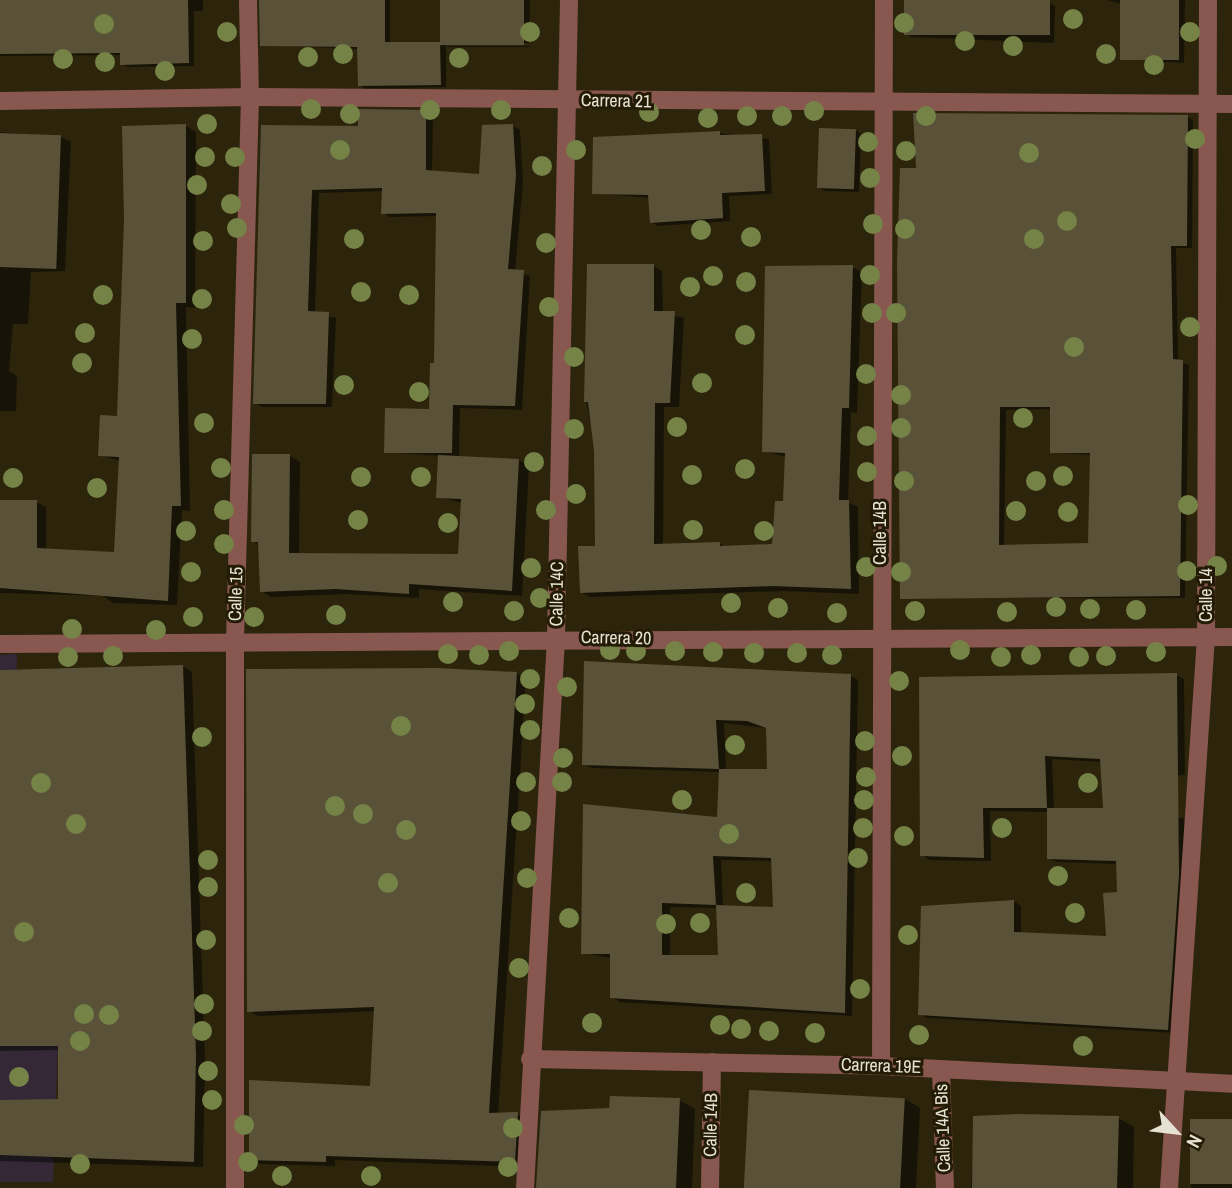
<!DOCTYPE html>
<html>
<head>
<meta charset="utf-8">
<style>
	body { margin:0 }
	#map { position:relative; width:1232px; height:1188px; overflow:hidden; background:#2c250c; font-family:"Archivo Narrow",sans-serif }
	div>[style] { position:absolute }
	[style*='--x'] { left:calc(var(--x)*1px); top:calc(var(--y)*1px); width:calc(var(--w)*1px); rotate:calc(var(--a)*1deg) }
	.commercial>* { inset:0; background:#342836 }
	.shadow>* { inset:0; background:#0007; transform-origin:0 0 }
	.building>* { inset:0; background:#5a5238; transform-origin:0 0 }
	.minor>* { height:18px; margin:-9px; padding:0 9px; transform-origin:9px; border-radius:9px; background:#885750 }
	.trees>* { width:20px; height:20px; margin:-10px; border-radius:50%; background:#758347 }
	span { translate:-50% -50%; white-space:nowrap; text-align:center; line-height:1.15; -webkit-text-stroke:6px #231b03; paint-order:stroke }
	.street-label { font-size:18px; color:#e6e2d3 }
	.north { position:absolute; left:1141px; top:1097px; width:70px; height:70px; -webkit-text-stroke:5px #231b03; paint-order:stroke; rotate:117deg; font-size:19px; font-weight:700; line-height:28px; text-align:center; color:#e6e2d3 }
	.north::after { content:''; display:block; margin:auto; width:24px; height:32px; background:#e6e2d3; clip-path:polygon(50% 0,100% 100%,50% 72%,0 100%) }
</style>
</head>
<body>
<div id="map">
	<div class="commercial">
		<div style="clip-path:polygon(17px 654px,15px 762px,68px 764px,53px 1182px,0 1182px,0 655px)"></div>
	</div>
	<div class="shadow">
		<div style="clip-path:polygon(0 0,203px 0,203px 11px,194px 11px,194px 66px,127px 67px,122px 64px,122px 55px,0 56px)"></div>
		<div style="clip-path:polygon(261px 0,390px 0,390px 44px,442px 46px,442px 0,530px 0,529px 43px,446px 43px,446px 87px,365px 89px,359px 85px,359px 49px,262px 45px)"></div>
		<div style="clip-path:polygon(906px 0,1049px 3px,1055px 6px,1054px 43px,911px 37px,906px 34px)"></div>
		<div style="clip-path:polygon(1107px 0,1185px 0,1184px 63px,1122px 59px,1122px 4px)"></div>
		<div style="left:447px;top:46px;width:82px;height:1px"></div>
		<div style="clip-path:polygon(426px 111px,433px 115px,432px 172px,480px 175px,513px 126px,520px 130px,523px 181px,515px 272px,530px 276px,522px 410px,460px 408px,459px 458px,519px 460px,529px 466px,522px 596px,419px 589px,419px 598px,348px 594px,271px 597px,261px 591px,260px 545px,253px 541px,290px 456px,300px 462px,299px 555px,460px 556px,463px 503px,438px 497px,440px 456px,386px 452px,431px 411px,436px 365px,438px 216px,390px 217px,383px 213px,383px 191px,319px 193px,315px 313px,336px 318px,332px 407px,262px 407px,255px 403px,262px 127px,360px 128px)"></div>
		<div style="clip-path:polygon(evenodd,1188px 117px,1193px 120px,1192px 248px,1176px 248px,1178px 361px,1189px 365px,1185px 598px,902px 598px,918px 169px,1188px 117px,1052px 409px,1051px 452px,1092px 455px,1090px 545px,1004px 546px,1006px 410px,1052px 409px)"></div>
		<div style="clip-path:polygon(186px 126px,196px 132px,195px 308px,186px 307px,190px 511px,182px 510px,177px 605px,113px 603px,103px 596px,0 593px,0 502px,36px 502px,46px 507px,46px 550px,115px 553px,120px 461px,100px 455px,119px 418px)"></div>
		<div style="clip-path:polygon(855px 130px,861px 134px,859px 192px,824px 191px,819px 187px)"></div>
		<div style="clip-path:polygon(0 132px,61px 137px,71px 142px,65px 271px,31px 272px,28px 324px,13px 324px,9px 371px,17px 376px,16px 411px,0 411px)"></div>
		<div style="clip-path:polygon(719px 133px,769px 139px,772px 194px,729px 196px,730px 221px,658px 226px,651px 222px,650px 198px,593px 193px)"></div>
		<div style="clip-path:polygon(653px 266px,662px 271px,663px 313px,684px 318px,679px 407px,664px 407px,663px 545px,719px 543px,726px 547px,774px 546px,785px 502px,786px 457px,764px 451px,852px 267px,862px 272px,857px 413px,851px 412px,848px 502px,858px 507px,859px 594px,783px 591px,590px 597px,581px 592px,596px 547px,596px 451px,586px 401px)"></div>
		<div style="clip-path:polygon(182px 666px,192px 672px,205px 1062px,203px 1167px,0 1161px,0 1102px,59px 1101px,60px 1050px,0 1051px,0 670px)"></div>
		<div style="clip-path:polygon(517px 673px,526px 679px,498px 1115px,517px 1114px,526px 1119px,524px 1167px,335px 1160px,335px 1166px,260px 1164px,251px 1158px,372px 1088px,376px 1011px,258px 1016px,249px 1011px)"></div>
		<div style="clip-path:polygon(evenodd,850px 675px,858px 680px,852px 1016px,620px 1002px,612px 997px,612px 958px,583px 953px,719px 819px,721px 772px,592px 768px,584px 764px,850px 675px,724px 723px,767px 728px,768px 771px,726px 771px,724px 723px,850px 675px,721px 860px,773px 861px,775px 908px,723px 907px,721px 860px,850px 675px,670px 907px,718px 908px,720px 957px,670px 956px,670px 907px)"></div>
		<div style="clip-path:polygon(evenodd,1176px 675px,1184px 679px,1185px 775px,1156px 776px,1156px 814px,1186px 819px,1175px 1033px,927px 1018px,920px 1014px,1014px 901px,1021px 906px,1021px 934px,1107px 938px,1119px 894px,1118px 864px,1056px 862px,1049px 858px,1048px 812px,990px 811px,991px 861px,929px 860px,922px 855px,921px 679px,1176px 675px,1052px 759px,1102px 762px,1105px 809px,1054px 810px,1052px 759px)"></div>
		<div style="clip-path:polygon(905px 1099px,920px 1108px,916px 1188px,747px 1188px)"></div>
		<div style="clip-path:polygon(679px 1100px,695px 1109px,692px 1188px,538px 1188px,611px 1109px)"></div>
		<div style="clip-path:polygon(975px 1118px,1118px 1118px,1134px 1127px,1133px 1188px,971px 1188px)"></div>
		<div style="left:1191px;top:1121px;width:41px;height:67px"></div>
	</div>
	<div class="building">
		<div style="clip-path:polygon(0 0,188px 0,189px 63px,120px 65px,120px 53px,0 54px)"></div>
		<div style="clip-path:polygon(259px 0,385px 0,385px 42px,440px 42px,441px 85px,358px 86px,357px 47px,260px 46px)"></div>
		<div style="left:440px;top:0;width:84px;height:45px"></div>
		<div style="left:904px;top:0;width:146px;height:35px"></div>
		<div style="left:1120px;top:0;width:59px;height:60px"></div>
		<div style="clip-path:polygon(358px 109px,426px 110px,426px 170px,479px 174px,482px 125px,513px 124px,516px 176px,508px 269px,524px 270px,515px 406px,453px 405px,452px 453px,384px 453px,385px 408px,429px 409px,430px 363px,434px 363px,436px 213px,381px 214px,382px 188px,312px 190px,308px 311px,329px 312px,326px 404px,253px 404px,261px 125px,358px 126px)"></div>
		<div style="clip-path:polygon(evenodd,913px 113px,1188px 115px,1187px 246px,1171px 246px,1173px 359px,1183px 360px,1180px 596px,900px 599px,897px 263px,900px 168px,916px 168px,913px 113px,1000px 407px,1050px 407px,1050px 453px,1090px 453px,1088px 543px,999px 545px,1000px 407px)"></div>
		<div style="clip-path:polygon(186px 124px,186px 303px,176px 303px,181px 506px,172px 506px,168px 601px,0 588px,0 500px,37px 500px,37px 548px,114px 552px,119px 457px,98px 456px,100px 415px,117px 416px,124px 219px,122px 126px)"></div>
		<div style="left:819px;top:128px;width:37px;height:60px;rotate:2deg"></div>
		<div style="clip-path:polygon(720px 131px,720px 135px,762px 134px,765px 191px,722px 193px,723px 218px,650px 223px,648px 195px,592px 194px,593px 137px)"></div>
		<div style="left:0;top:133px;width:61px;height:134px;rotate:2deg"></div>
		<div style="clip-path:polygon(587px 264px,654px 264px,654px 311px,675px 311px,670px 403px,655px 403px,654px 544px,720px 542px,720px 546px,772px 544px,775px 501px,783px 501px,785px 453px,762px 452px,765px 266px,853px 265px,849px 408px,842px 408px,839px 500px,849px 500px,851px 589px,773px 586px,580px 593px,578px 546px,595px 546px,594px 451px,588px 402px,584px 402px)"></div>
		<div style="clip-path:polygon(252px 454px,290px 454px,289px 553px,458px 554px,461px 499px,436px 498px,438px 455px,519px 459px,512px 591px,409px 584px,409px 594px,336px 589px,260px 592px,258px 542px,251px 542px)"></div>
		<div style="clip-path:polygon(evenodd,584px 661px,851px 674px,845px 1013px,610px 998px,610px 954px,581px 954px,583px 804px,717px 817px,719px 769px,582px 765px,584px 661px,716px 720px,747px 721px,766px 728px,767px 769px,719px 769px,716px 720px,584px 661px,713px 856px,771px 858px,773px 907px,716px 905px,713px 856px,584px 661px,662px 903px,716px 905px,718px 955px,662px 955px,662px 903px)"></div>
		<div style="clip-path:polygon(183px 665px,196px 1055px,194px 1162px,0 1155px,0 1100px,58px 1099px,58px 1046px,0 1046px,0 670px)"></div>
		<div style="clip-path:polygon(436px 668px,517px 672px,489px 1113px,518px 1112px,515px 1162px,326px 1156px,326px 1162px,249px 1160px,249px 1080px,370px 1086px,374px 1007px,247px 1012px,246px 669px)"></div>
		<div style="clip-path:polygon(evenodd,1177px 673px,1179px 875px,1168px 1030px,918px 1015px,921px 906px,1014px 900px,1014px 932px,1106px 936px,1103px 893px,1117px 892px,1116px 861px,1047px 859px,1047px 808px,983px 808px,984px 858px,920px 856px,919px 677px,1177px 673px,1045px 756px,1100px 759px,1103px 808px,1047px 808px,1045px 756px)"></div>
		<div style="left:749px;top:1090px;width:156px;height:98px;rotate:3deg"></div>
		<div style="clip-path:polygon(610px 1096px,680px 1098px,676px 1188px,536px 1188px,541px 1111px,609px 1108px)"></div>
		<div style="clip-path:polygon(1017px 1114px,1119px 1116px,1117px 1188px,972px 1188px,973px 1116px)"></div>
		<div style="left:1190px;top:1119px;width:42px;height:65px"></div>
	</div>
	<div class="minor">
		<div style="--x:0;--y:101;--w:250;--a:-0.9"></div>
		<div style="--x:250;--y:97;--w:982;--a:0.41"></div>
		<div style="--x:0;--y:644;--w:1232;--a:-0.33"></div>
		<div style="--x:530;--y:1059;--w:351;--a:1.1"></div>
		<div style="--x:881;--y:1066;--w:351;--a:2.9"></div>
		<div style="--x:881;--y:1066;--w:1066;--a:-89.84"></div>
		<div style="--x:941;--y:1069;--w:119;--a:88.1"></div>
		<div style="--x:235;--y:1188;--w:547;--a:-90"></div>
		<div style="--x:235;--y:641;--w:544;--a:-88.42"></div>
		<div style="--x:250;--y:97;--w:97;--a:-91.2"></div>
		<div style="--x:525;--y:1188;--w:551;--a:-86.77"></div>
		<div style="--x:556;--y:638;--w:638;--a:-88.83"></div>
		<div style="--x:710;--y:1188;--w:126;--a:-89.1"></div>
		<div style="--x:1169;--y:1188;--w:552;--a:-86.16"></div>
		<div style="--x:1206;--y:637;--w:637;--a:-89.82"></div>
	</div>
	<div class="trees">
		<div style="left:1073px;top:19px"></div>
		<div style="left:904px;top:23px"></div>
		<div style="left:104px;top:24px"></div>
		<div style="left:227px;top:32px"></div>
		<div style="left:530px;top:32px"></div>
		<div style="left:1190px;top:32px"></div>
		<div style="left:965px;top:41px"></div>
		<div style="left:1013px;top:46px"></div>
		<div style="left:343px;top:54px"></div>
		<div style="left:1106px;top:54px"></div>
		<div style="left:308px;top:57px"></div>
		<div style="left:459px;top:58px"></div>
		<div style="left:63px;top:59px"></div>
		<div style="left:105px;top:62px"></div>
		<div style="left:1154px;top:65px"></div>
		<div style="left:165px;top:71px"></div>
		<div style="left:311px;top:109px"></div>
		<div style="left:430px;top:110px"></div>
		<div style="left:501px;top:110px"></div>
		<div style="left:814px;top:111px"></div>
		<div style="left:649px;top:112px"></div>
		<div style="left:350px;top:114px"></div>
		<div style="left:747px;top:116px"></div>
		<div style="left:782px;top:116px"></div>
		<div style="left:926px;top:116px"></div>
		<div style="left:708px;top:118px"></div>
		<div style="left:207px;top:124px"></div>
		<div style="left:1195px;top:139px"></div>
		<div style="left:868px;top:142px"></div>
		<div style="left:340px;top:150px"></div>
		<div style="left:576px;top:150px"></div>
		<div style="left:906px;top:151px"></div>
		<div style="left:1029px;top:153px"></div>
		<div style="left:205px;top:157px"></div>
		<div style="left:235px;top:157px"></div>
		<div style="left:542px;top:166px"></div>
		<div style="left:870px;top:178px"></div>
		<div style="left:197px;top:185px"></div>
		<div style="left:231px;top:204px"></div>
		<div style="left:1067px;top:221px"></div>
		<div style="left:873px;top:224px"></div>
		<div style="left:237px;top:228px"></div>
		<div style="left:905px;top:229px"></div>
		<div style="left:701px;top:230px"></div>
		<div style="left:751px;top:237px"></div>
		<div style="left:354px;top:239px"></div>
		<div style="left:1034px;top:239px"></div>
		<div style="left:203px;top:241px"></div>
		<div style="left:546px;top:243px"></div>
		<div style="left:870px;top:275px"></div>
		<div style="left:713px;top:276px"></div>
		<div style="left:746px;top:282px"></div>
		<div style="left:690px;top:287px"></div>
		<div style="left:361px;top:292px"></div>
		<div style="left:103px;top:295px"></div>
		<div style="left:409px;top:295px"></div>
		<div style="left:202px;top:299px"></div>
		<div style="left:549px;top:307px"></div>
		<div style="left:872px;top:313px"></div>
		<div style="left:896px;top:313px"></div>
		<div style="left:1190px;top:327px"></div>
		<div style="left:85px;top:333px"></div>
		<div style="left:745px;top:335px"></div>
		<div style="left:192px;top:339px"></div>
		<div style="left:1074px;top:347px"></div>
		<div style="left:574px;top:357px"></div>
		<div style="left:82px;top:363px"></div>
		<div style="left:866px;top:374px"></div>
		<div style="left:702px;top:383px"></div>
		<div style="left:344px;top:385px"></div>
		<div style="left:419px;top:392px"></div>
		<div style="left:901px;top:395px"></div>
		<div style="left:1023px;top:418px"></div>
		<div style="left:204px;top:423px"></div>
		<div style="left:677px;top:427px"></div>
		<div style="left:901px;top:428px"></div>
		<div style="left:574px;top:429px"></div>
		<div style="left:867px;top:436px"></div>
		<div style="left:534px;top:462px"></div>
		<div style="left:221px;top:468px"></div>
		<div style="left:745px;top:469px"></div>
		<div style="left:867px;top:472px"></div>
		<div style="left:692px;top:475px"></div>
		<div style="left:1063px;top:476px"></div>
		<div style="left:361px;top:477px"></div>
		<div style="left:421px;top:477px"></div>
		<div style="left:13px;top:478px"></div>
		<div style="left:904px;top:481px"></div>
		<div style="left:1036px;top:481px"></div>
		<div style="left:97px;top:488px"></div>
		<div style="left:576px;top:494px"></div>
		<div style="left:1188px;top:505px"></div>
		<div style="left:224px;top:510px"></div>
		<div style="left:546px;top:510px"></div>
		<div style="left:1016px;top:511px"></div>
		<div style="left:1068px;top:512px"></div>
		<div style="left:358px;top:520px"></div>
		<div style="left:448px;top:523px"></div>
		<div style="left:693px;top:530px"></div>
		<div style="left:186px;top:531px"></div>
		<div style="left:764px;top:531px"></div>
		<div style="left:224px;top:544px"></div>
		<div style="left:1217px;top:566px"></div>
		<div style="left:866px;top:567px"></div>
		<div style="left:531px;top:568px"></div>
		<div style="left:1187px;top:571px"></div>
		<div style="left:191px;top:572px"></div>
		<div style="left:901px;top:572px"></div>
		<div style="left:540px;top:598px"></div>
		<div style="left:453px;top:602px"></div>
		<div style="left:731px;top:603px"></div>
		<div style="left:1056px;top:607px"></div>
		<div style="left:778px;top:608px"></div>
		<div style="left:1090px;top:609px"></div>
		<div style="left:1136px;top:610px"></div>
		<div style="left:514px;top:611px"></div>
		<div style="left:915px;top:611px"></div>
		<div style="left:1007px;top:612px"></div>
		<div style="left:837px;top:613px"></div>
		<div style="left:336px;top:615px"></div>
		<div style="left:193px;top:617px"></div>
		<div style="left:254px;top:617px"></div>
		<div style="left:72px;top:629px"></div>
		<div style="left:156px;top:630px"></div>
		<div style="left:610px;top:650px"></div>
		<div style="left:960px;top:650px"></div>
		<div style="left:509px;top:651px"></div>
		<div style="left:636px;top:651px"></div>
		<div style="left:675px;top:651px"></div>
		<div style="left:713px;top:652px"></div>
		<div style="left:1156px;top:652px"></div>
		<div style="left:754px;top:653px"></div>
		<div style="left:797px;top:653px"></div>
		<div style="left:448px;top:654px"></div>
		<div style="left:479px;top:655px"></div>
		<div style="left:832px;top:655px"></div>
		<div style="left:1031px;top:655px"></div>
		<div style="left:113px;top:656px"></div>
		<div style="left:1106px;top:656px"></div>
		<div style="left:68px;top:657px"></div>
		<div style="left:1001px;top:657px"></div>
		<div style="left:1079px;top:657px"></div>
		<div style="left:530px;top:679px"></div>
		<div style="left:899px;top:681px"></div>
		<div style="left:567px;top:687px"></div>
		<div style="left:525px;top:704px"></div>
		<div style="left:401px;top:726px"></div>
		<div style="left:530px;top:730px"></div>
		<div style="left:202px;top:737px"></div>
		<div style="left:865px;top:741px"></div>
		<div style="left:735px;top:745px"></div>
		<div style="left:902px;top:756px"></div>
		<div style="left:563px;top:758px"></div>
		<div style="left:866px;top:777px"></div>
		<div style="left:526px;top:782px"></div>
		<div style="left:562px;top:782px"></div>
		<div style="left:41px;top:783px"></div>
		<div style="left:1088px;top:783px"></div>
		<div style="left:682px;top:800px"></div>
		<div style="left:864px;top:800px"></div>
		<div style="left:335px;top:806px"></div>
		<div style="left:363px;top:814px"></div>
		<div style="left:521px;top:821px"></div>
		<div style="left:76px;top:824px"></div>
		<div style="left:863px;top:828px"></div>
		<div style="left:1002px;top:828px"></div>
		<div style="left:406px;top:830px"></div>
		<div style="left:729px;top:834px"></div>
		<div style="left:904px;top:836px"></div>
		<div style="left:858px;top:858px"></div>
		<div style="left:208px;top:860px"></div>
		<div style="left:1058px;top:876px"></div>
		<div style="left:527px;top:878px"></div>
		<div style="left:388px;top:883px"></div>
		<div style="left:208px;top:887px"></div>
		<div style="left:746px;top:893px"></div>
		<div style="left:1075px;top:913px"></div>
		<div style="left:569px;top:918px"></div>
		<div style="left:700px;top:923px"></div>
		<div style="left:666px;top:924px"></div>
		<div style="left:24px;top:932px"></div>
		<div style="left:908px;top:935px"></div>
		<div style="left:206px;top:940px"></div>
		<div style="left:519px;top:968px"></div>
		<div style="left:860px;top:989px"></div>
		<div style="left:204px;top:1004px"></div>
		<div style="left:84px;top:1014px"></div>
		<div style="left:109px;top:1015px"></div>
		<div style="left:592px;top:1023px"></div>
		<div style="left:720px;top:1025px"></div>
		<div style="left:741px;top:1029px"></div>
		<div style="left:202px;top:1031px"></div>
		<div style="left:769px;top:1031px"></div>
		<div style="left:815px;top:1033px"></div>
		<div style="left:919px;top:1035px"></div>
		<div style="left:80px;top:1041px"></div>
		<div style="left:1083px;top:1046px"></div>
		<div style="left:208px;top:1071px"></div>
		<div style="left:19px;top:1077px"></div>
		<div style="left:212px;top:1100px"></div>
		<div style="left:244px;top:1125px"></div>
		<div style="left:513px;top:1128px"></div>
		<div style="left:248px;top:1162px"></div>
		<div style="left:80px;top:1164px"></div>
		<div style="left:508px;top:1167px"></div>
		<div style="left:282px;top:1176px"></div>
		<div style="left:371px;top:1176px"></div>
	</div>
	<div class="street-label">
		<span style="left:616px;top:101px;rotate:1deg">Carrera 21</span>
		<span style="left:880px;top:533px;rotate:-90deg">Calle 14B</span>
		<span style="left:236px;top:594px;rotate:-88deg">Calle 15</span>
		<span style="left:557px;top:594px;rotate:-89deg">Calle 14C</span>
		<span style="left:1206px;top:595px;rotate:-90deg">Calle 14</span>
		<span style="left:616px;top:638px;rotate:1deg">Carrera 20</span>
		<span style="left:881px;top:1066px;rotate:2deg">Carrera 19E</span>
		<span style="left:711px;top:1125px;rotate:-89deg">Calle 14B</span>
		<span style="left:943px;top:1128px;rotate:-92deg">Calle 14A Bis</span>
	</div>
	<div class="north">N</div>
</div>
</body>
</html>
